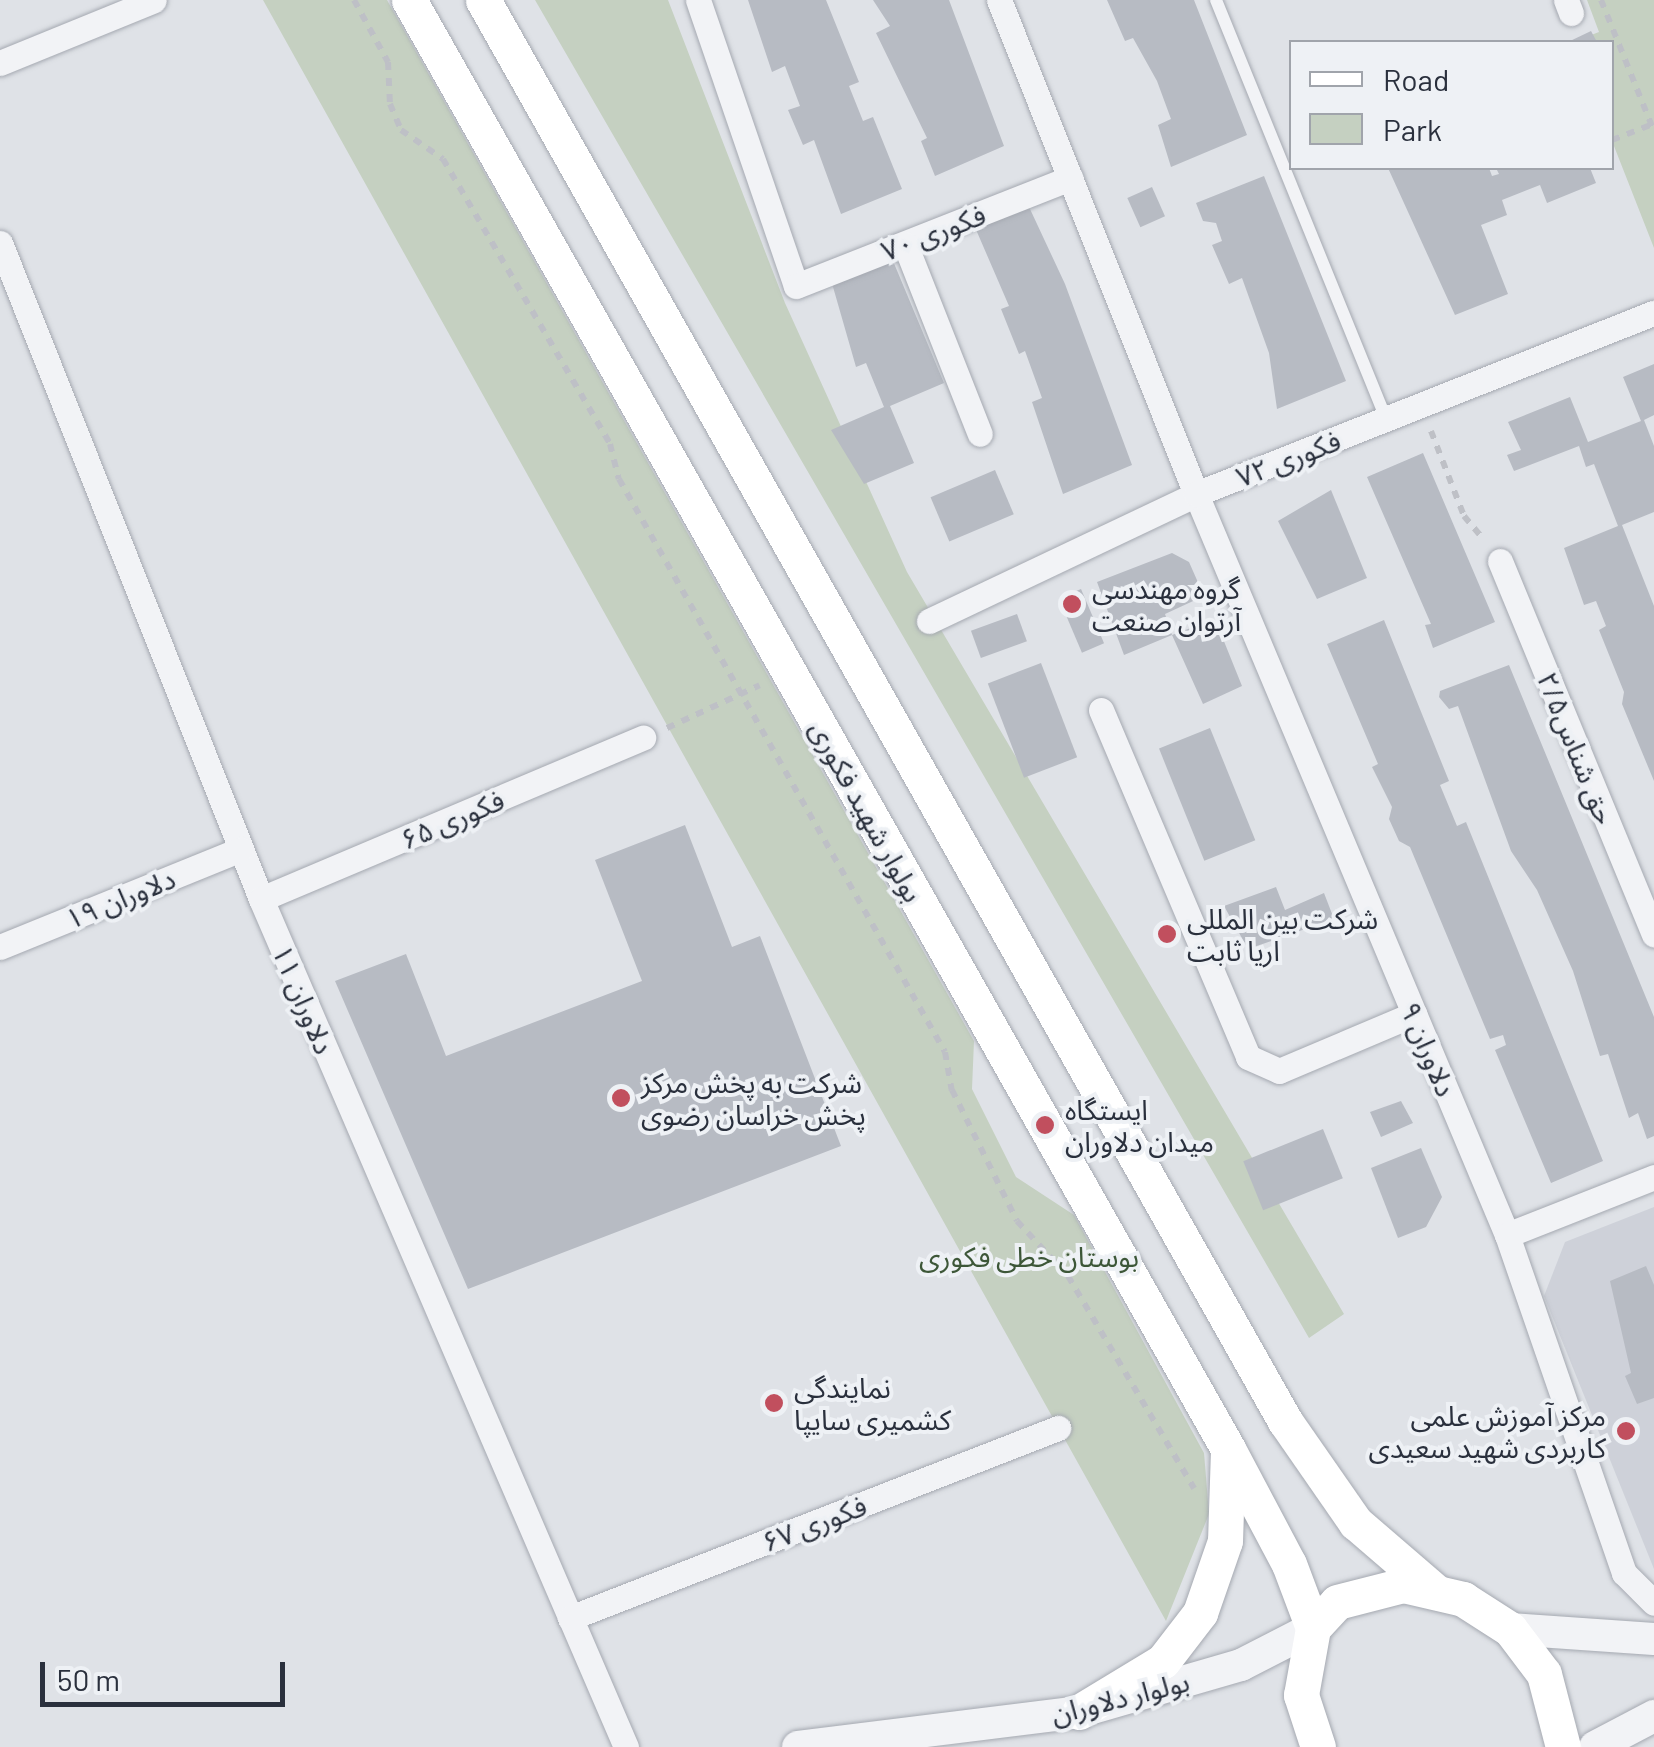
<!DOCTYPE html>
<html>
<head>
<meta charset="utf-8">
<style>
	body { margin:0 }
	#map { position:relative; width:1654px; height:1747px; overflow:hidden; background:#dfe2e7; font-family:Barlow,"Noto Sans Arabic",sans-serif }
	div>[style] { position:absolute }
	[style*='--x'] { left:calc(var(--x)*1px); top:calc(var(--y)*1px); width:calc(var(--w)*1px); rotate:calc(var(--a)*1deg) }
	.built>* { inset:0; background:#ced1d9 }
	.green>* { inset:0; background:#c5d0c1 }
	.building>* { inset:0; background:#b7bbc3; transform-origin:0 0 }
	.path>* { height:6px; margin-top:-3px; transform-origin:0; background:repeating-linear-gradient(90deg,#bec0c6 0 8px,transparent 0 16px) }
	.roads { filter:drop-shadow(0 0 2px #a5a9b1) drop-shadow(0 0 2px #a5a9b1) }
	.service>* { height:12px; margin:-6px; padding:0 6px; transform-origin:6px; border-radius:6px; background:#f2f3f6 }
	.minor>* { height:25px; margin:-12.5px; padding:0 12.5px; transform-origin:12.5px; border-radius:12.5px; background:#f2f3f6 }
	.tertiary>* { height:32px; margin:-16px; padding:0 16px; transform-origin:16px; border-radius:16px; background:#f2f3f6 }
	.secondary>* { height:35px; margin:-17.5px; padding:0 17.5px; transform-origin:17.5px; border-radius:17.5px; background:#fff }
	.dots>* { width:28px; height:28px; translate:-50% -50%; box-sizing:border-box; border:5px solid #eef1f5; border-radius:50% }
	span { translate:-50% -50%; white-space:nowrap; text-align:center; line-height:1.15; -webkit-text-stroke:8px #eef1f5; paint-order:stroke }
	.street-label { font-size:28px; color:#2a303d }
	.poi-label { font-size:28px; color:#2a303d }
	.left { translate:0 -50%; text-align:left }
	.right { translate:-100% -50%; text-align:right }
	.park-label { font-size:28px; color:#3d5738 }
	.legend { position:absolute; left:1289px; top:40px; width:325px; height:130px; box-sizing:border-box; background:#eef1f5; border:2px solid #a0a4ab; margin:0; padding:12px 18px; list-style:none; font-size:30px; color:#2a303d }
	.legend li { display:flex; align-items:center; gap:20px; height:50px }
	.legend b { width:50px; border:2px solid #a0a4ab }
	.scale { position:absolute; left:40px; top:1662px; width:245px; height:45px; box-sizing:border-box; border:5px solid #2a303d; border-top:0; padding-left:12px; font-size:30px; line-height:35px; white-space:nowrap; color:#2a303d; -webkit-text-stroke:8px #eef1f5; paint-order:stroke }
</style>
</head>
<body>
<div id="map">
	<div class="built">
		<div style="clip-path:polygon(1654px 1207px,1654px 1569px,1544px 1296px,1565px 1242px)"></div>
	</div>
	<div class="green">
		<div style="clip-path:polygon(263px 0,387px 0,974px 1041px,972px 1089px,1016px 1177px,1074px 1215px,1204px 1453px,1209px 1514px,1166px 1621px)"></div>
		<div style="clip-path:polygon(535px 0,668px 0,785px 303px,907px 572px,1344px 1314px,1309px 1338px)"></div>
		<div style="clip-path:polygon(1587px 0,1654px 0,1654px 248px,1612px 141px,1612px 42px,1573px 42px,1599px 32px)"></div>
	</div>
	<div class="building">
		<div style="clip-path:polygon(748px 0,826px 0,859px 82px,849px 86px,863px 121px,873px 117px,902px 189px,841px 214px,814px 140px,803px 145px,788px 110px,800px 106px,785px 66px,772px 72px)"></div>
		<div style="clip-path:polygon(873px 0,949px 0,1004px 146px,935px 176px,921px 141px,927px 138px,876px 33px,890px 26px)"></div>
		<div style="clip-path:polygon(1107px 0,1194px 0,1247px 135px,1171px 167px,1158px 125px,1171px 119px,1157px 81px,1133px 38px,1125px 41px)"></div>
		<div style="clip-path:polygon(1591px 31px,1597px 42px,1568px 42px)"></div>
		<div style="clip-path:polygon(1388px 168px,1489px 168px,1492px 176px,1499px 174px,1496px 168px,1590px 168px,1596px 183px,1547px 203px,1540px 185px,1502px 200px,1507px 215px,1481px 225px,1508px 294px,1455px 315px)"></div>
		<div style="clip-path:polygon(1264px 176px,1346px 381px,1277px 409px,1269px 353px,1242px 278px,1229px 284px,1212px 245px,1222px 241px,1216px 223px,1203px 221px,1196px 203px)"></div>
		<div style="left:1152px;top:187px;width:32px;height:27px;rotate:66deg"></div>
		<div style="clip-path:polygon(1023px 194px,1065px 284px,1132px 465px,1063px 494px,1032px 402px,1042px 398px,1025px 351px,1019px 354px,1001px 309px,1009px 306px,974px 225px)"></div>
		<div style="clip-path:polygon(888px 249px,944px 383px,890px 406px,914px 463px,864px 484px,831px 430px,884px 407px,866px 363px,856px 367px,829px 273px)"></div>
		<div style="clip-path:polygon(1654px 364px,1654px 415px,1644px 420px,1654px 446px,1654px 512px,1622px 525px,1654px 606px,1654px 781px,1622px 704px,1624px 692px,1599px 630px,1606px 626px,1596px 601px,1584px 605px,1564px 548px,1618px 526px,1594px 464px,1586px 467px,1579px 446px,1514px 471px,1507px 455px,1521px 450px,1508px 422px,1570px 397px,1588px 442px,1641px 421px,1623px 377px)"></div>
		<div style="clip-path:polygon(1423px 453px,1495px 622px,1433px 648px,1425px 625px,1431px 624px,1367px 477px)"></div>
		<div style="left:995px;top:470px;width:48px;height:70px;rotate:67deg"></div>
		<div style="clip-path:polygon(1331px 490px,1367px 578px,1317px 599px,1278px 521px)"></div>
		<div style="clip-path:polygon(1172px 553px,1189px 562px,1204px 596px,1165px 614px,1172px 635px,1215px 619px,1242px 686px,1203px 704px,1172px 635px,1124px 655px,1097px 582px)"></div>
		<div style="left:1081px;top:589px;width:59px;height:24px;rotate:67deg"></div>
		<div style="left:1017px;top:614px;width:29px;height:49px;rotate:70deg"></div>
		<div style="clip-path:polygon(1384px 620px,1449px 781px,1440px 785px,1457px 826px,1466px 822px,1603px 1161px,1551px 1183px,1495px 1050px,1506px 1045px,1503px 1035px,1490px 1039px,1410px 847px,1399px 841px,1389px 819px,1392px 807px,1372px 767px,1378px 764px,1327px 644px)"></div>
		<div style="left:1041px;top:663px;width:101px;height:57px;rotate:69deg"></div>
		<div style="clip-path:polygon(1509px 665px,1654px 1017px,1654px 1136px,1647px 1139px,1638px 1113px,1629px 1118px,1608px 1054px,1600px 1056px,1573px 971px,1537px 890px,1511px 851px,1458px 706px,1449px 709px,1439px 697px,1440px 691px)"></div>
		<div style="left:1210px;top:728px;width:121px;height:55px;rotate:68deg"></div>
		<div style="clip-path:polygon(685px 825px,732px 947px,760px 936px,841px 1146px,468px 1289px,335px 981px,406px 954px,446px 1056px,642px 981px,595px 860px)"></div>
		<div style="clip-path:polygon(1276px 887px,1285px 910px,1324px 893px,1334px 919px,1248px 949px,1224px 906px)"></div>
		<div style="clip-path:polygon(1401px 1101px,1413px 1123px,1381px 1137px,1370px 1112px)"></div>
		<div style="left:1323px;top:1129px;width:53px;height:86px;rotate:68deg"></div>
		<div style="clip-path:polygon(1421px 1148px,1442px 1197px,1426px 1227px,1398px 1238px,1371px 1168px)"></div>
		<div style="clip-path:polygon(1646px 1266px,1654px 1285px,1654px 1398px,1637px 1404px,1625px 1376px,1631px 1373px,1610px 1281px)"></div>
	</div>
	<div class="path">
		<div style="--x:354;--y:0;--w:71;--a:61.3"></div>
		<div style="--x:388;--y:62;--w:42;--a:87.3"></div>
		<div style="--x:390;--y:104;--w:28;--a:67"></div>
		<div style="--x:401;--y:130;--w:51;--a:34.6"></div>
		<div style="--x:443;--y:159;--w:330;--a:59.6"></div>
		<div style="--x:610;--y:444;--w:36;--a:76"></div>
		<div style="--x:619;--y:479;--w:659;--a:60.36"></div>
		<div style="--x:945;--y:1052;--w:39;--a:80"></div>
		<div style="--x:952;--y:1090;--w:146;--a:63.6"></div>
		<div style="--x:1017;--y:1221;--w:75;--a:47.2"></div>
		<div style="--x:1068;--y:1276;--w:247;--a:59.3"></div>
		<div style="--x:1601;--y:0;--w:141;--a:68"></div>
		<div style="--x:1612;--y:140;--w:44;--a:-21.3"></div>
		<div style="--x:1431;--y:431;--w:91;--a:68.8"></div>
		<div style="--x:1464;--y:516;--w:31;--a:50"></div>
		<div style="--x:667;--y:728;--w:102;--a:-24.8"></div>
	</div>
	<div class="roads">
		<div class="service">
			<div style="--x:1216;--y:0;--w:452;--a:67.9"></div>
		</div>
		<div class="minor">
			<div style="--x:698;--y:0;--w:302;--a:71.1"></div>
			<div style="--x:796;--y:286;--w:295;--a:-21.5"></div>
			<div style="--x:999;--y:0;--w:532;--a:68.26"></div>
			<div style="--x:1196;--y:494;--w:804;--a:67.23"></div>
			<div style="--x:1507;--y:1235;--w:358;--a:70.9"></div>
			<div style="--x:1624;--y:1573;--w:42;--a:45"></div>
			<div style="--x:1566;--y:0;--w:14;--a:69"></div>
			<div style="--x:0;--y:63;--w:166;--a:-22.2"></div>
			<div style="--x:0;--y:243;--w:706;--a:68.3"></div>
			<div style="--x:261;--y:899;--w:923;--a:66.71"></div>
			<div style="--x:905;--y:244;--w:204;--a:68.5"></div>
			<div style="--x:1500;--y:561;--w:404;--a:67.6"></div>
			<div style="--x:929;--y:621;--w:296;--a:-25.4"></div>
			<div style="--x:1196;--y:494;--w:492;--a:-21.6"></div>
			<div style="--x:1101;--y:710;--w:377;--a:67"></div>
			<div style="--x:1248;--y:1057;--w:34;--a:24"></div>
			<div style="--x:1279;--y:1071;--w:147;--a:-22.9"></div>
			<div style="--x:261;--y:899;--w:415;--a:-22.9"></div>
			<div style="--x:0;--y:947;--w:260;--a:-22.1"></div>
			<div style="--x:1507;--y:1235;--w:158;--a:-21.5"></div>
			<div style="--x:570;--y:1618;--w:524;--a:-21.27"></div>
		</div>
		<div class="tertiary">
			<div style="--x:1510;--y:1629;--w:144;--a:4"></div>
			<div style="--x:798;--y:1747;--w:283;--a:-7.1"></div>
			<div style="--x:1079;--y:1712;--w:169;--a:-16.2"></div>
			<div style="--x:1241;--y:1665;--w:81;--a:-27.2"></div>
			<div style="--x:1595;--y:1747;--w:67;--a:-27.7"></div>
		</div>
		<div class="secondary">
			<div style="--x:409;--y:0;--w:1664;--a:60.52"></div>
			<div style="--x:1228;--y:1449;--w:130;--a:62.1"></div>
			<div style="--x:1289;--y:1564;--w:68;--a:69.4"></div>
			<div style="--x:483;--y:0;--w:1632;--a:60.56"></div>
			<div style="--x:1285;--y:1421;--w:124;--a:55.2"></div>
			<div style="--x:1356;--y:1523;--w:104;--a:40.7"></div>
			<div style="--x:1079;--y:1712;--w:98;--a:-31.3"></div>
			<div style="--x:1163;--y:1661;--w:61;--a:-52.4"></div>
			<div style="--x:1200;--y:1613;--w:76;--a:-70.9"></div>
			<div style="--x:1225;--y:1541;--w:91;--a:-88.1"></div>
			<div style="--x:1318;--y:1747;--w:55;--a:-108.1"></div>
			<div style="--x:1301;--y:1695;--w:68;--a:-79.8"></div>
			<div style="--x:1313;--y:1628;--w:35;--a:-47"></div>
			<div style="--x:1337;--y:1602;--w:68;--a:-14.4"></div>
			<div style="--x:1403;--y:1585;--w:62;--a:13.1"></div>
			<div style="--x:1463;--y:1599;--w:56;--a:32.6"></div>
			<div style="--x:1510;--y:1629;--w:56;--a:52.9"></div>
			<div style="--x:1544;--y:1674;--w:75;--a:75.4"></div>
		</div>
	</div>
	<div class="dots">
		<div style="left:1072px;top:604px;background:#c14f5e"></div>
		<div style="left:1167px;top:934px;background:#c14f5e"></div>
		<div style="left:621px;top:1098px;background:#c14f5e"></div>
		<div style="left:1045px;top:1125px;background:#c14f5e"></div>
		<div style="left:774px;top:1403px;background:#c14f5e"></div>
		<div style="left:1626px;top:1431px;background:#c14f5e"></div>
	</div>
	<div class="street-label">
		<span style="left:933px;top:232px;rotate:-21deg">فکوری ۷۰</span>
		<span style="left:1288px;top:458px;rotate:-21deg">فکوری ۷۲</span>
		<span style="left:1577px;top:748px;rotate:68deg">حق شناس۲/۵</span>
		<span style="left:867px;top:811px;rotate:61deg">بولوار شهید فکوری</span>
		<span style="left:452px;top:819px;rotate:-23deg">فکوری ۶۵</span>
		<span style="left:120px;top:898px;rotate:-22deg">دلاوران ۱۹</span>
		<span style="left:304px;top:999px;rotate:67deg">دلاوران ۱۱</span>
		<span style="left:1429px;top:1049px;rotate:67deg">دلاوران ۹</span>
		<span style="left:814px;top:1523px;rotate:-21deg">فکوری ۶۷</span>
		<span style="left:1120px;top:1697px;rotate:-14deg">بولوار دلاوران</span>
	</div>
	<div class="poi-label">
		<span class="left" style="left:1092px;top:604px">گروه مهندسی<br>آرتوان صنعت</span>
		<span class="left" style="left:1187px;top:934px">شرکت بین المللی<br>اریا ثابت</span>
		<span class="left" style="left:641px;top:1098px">شرکت به پخش مرکز<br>پخش خراسان رضوی</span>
		<span class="left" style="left:1065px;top:1125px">ایستگاه<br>میدان دلاوران</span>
		<span class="left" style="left:794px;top:1403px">نمایندگی<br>کشمیری سایپا</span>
		<span class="right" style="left:1606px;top:1431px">مرکز آموزش علمی<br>کاربردی شهید سعیدی</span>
	</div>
	<div class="park-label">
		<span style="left:1029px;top:1256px">بوستان خطی فکوری</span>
	</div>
	<ul class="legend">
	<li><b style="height:12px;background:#fff"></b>Road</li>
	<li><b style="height:28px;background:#c5d0c1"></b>Park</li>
	</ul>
	<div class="scale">50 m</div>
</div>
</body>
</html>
